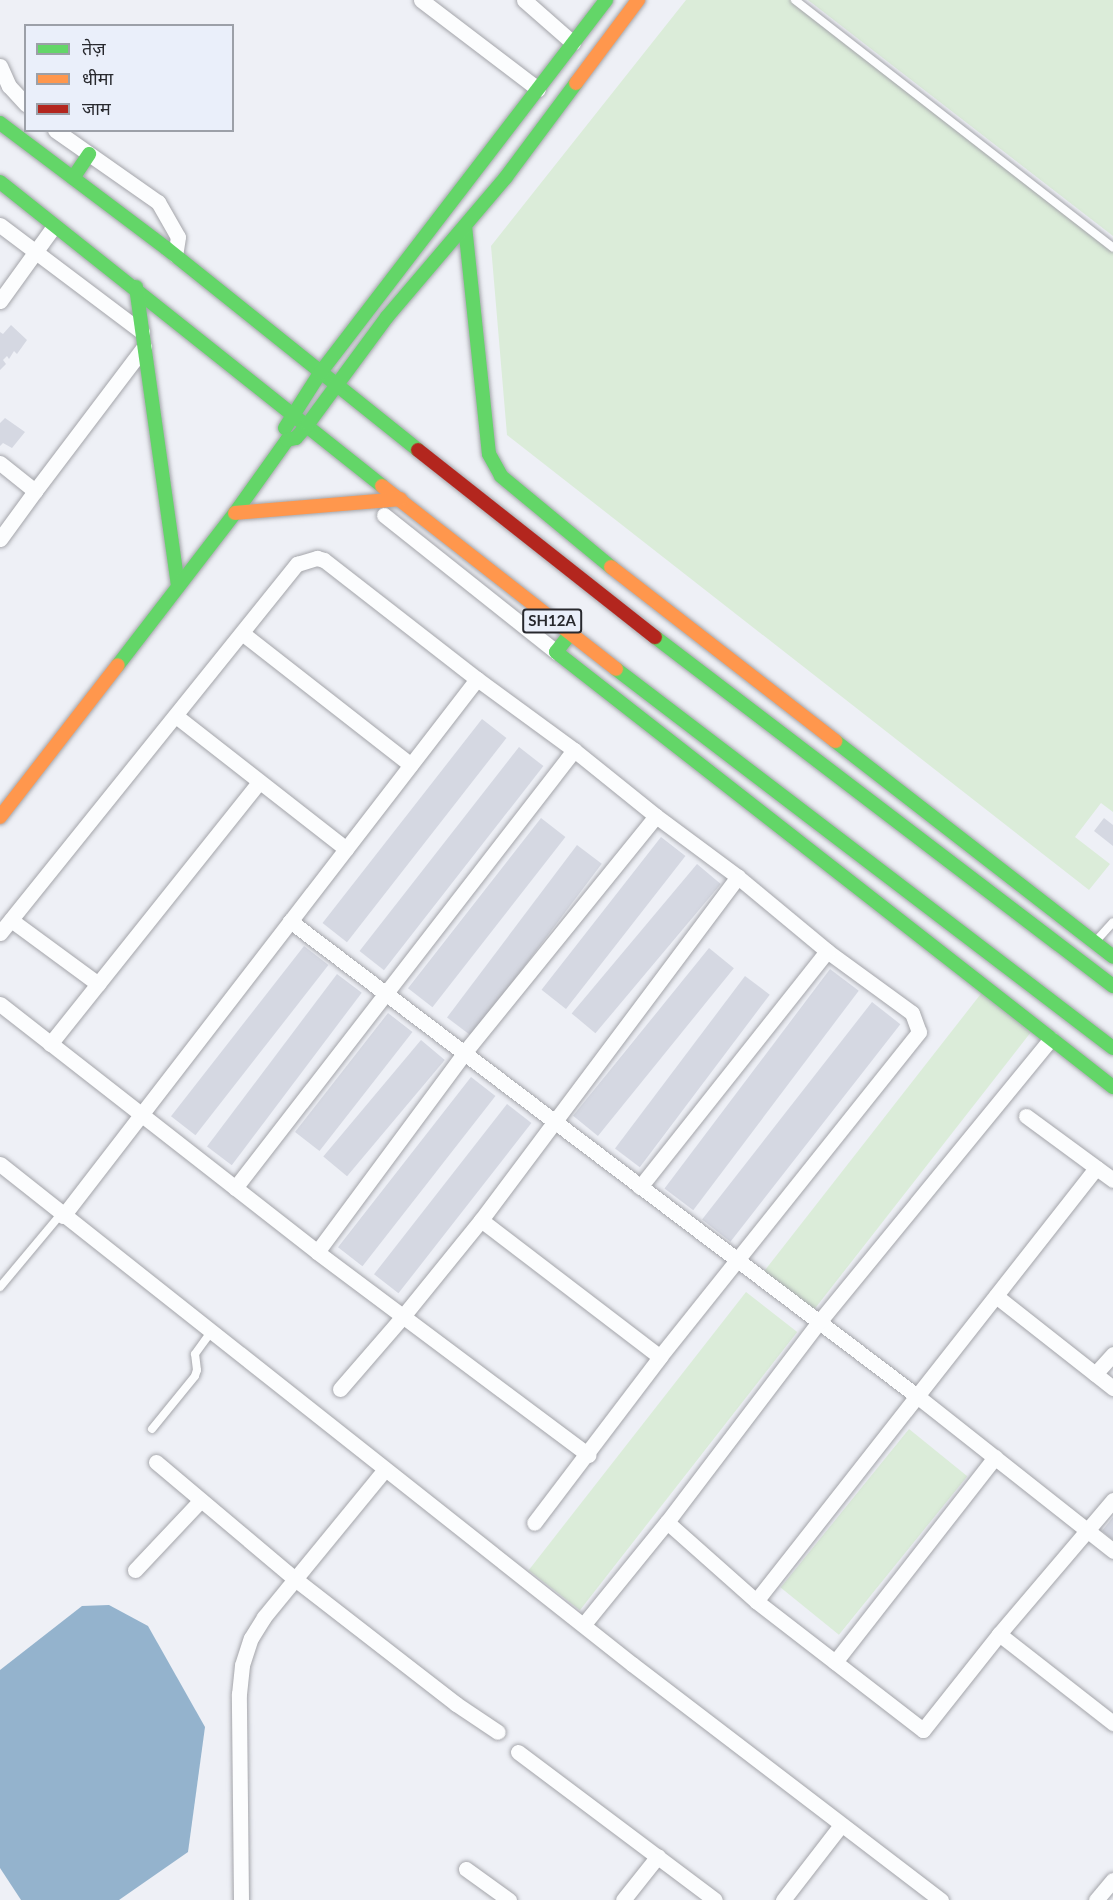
<!DOCTYPE html>
<html>
<head>
<meta charset="utf-8">
<style>
	body { margin:0 }
	#map { position:relative; width:1113px; height:1900px; overflow:hidden; background:#eef0f6; font-family:Lato,"Noto Sans Devanagari",sans-serif }
	div>[style] { position:absolute }
	[style*='--x'] { left:calc(var(--x)*1px); top:calc(var(--y)*1px); width:calc(var(--w)*1px); rotate:calc(var(--a)*1deg) }
	.green>* { inset:0; background:#dbecd9; transform-origin:0 0 }
	.water>* { inset:0; background:#94b3cd }
	.building>* { inset:0; background:#d5d8e2; transform-origin:0 0 }
	.roads { filter:drop-shadow(0 0 2px #a4a5aa) drop-shadow(0 0 2px #a4a5aa) }
	.lane>* { height:8px; margin:-4px; padding:0 4px; transform-origin:4px; border-radius:4px; background:#fcfdfe }
	.street>* { height:15px; margin:-7.5px; padding:0 7.5px; transform-origin:7.5px; border-radius:7.5px; background:#fcfdfe }
	.fast>* { height:14px; margin:-7px; padding:0 7px; transform-origin:7px; border-radius:7px; background:#63d668 }
	.slow>* { height:14px; margin:-7px; padding:0 7px; transform-origin:7px; border-radius:7px; background:#ff974d }
	.jam>* { height:14px; margin:-7px; padding:0 7px; transform-origin:7px; border-radius:7px; background:#b3261e }
	span { translate:-50% -50%; white-space:nowrap; text-align:center; line-height:1.15; -webkit-text-stroke:5px #eaeffa; paint-order:stroke }
	.shield-label span { padding:2px 4px; background:#eaeffa; border:2px solid; border-radius:4px; -webkit-text-stroke-width:0 }
	.shield-label { font-size:15px; color:#28292e; font-weight:700 }
	.legend { position:absolute; left:24px; top:24px; width:210px; height:108px; box-sizing:border-box; background:#eaeffa; border:2px solid #9ca0a8; margin:0; padding:8px 10px; list-style:none; font-size:18px; color:#28292e }
	.legend li { display:flex; align-items:center; gap:12px; height:30px }
	.legend b { width:30px; border:2px solid #9ca0a8 }
</style>
</head>
<body>
<div id="map">
	<div class="green">
		<div style="clip-path:polygon(686px 0,800px 0,1113px 246px,1113px 812px,1101px 803px,1075px 837px,1110px 864px,1089px 890px,507px 435px,491px 246px)"></div>
		<div style="clip-path:polygon(808px 0,1113px 0,1113px 236px)"></div>
		<div style="left:987px;top:986px;width:63px;height:362px;rotate:38deg"></div>
		<div style="left:746px;top:1292px;width:65px;height:353px;rotate:38deg"></div>
		<div style="left:909px;top:1429px;width:75px;height:204px;rotate:39deg"></div>
	</div>
	<div class="water">
		<div style="clip-path:polygon(109px 1605px,148px 1626px,205px 1727px,188px 1852px,119px 1900px,21px 1900px,0 1868px,0 1670px,82px 1606px)"></div>
	</div>
	<div class="building">
		<div style="clip-path:polygon(11px 325px,27px 340px,17px 354px,14px 351px,9px 359px,7px 356px,3px 360px,6px 364px,0 370px,0 332px,3px 334px)"></div>
		<div style="clip-path:polygon(5px 418px,25px 432px,12px 448px,3px 443px,0 446px,0 423px)"></div>
		<div style="left:482px;top:719px;width:31px;height:259px;rotate:38deg"></div>
		<div style="left:519px;top:747px;width:31px;height:259px;rotate:38deg"></div>
		<div style="left:541px;top:818px;width:31px;height:216px;rotate:38deg"></div>
		<div style="clip-path:polygon(1104px 818px,1113px 825px,1113px 846px,1094px 831px)"></div>
		<div style="left:661px;top:837px;width:31px;height:194px;rotate:38deg"></div>
		<div style="left:577px;top:845px;width:31px;height:216px;rotate:37deg"></div>
		<div style="left:697px;top:864px;width:31px;height:195px;rotate:40deg"></div>
		<div style="left:304px;top:946px;width:31px;height:216px;rotate:38deg"></div>
		<div style="left:709px;top:948px;width:32px;height:216px;rotate:39deg"></div>
		<div style="left:830px;top:969px;width:36px;height:275px;rotate:37deg"></div>
		<div style="left:337px;top:974px;width:31px;height:216px;rotate:37deg"></div>
		<div style="left:745px;top:976px;width:31px;height:216px;rotate:37deg"></div>
		<div style="left:872px;top:1002px;width:36px;height:276px;rotate:38deg"></div>
		<div style="left:388px;top:1013px;width:31px;height:151px;rotate:38deg"></div>
		<div style="left:421px;top:1040px;width:31px;height:152px;rotate:40deg"></div>
		<div style="left:471px;top:1077px;width:31px;height:216px;rotate:38deg"></div>
		<div style="left:507px;top:1104px;width:31px;height:216px;rotate:38deg"></div>
		<div style="clip-path:polygon(1113px 1517px,1113px 1540px,1102px 1531px)"></div>
	</div>
	<div class="roads">
		<div class="lane">
			<div style="--x:795;--y:0;--w:403;--a:37.9"></div>
			<div style="--x:1096;--y:941;--w:25;--a:-48"></div>
			<div style="--x:0;--y:1287;--w:95;--a:-50.1"></div>
			<div style="--x:152;--y:1429;--w:68;--a:-50.9"></div>
			<div style="--x:195;--y:1376;--w:6;--a:-72"></div>
			<div style="--x:197;--y:1370;--w:16;--a:-97"></div>
			<div style="--x:195;--y:1354;--w:27;--a:-54"></div>
		</div>
		<div class="street">
			<div style="--x:421;--y:0;--w:147;--a:37.3"></div>
			<div style="--x:524;--y:0;--w:65;--a:41.3"></div>
			<div style="--x:0;--y:66;--w:22;--a:66"></div>
			<div style="--x:9;--y:86;--w:25;--a:47"></div>
			<div style="--x:55;--y:130;--w:126;--a:35"></div>
			<div style="--x:158;--y:202;--w:40;--a:60.3"></div>
			<div style="--x:178;--y:237;--w:18;--a:99"></div>
			<div style="--x:0;--y:225;--w:178;--a:37"></div>
			<div style="--x:0;--y:301;--w:92;--a:-54.2"></div>
			<div style="--x:0;--y:463;--w:45;--a:38.7"></div>
			<div style="--x:35;--y:491;--w:181;--a:-52.9"></div>
			<div style="--x:384;--y:515;--w:220;--a:38.5"></div>
			<div style="--x:0;--y:539;--w:59;--a:-53.9"></div>
			<div style="--x:242;--y:633;--w:214;--a:38"></div>
			<div style="--x:176;--y:716;--w:216;--a:38"></div>
			<div style="--x:11;--y:920;--w:108;--a:36.3"></div>
			<div style="--x:290;--y:921;--w:787;--a:37.15"></div>
			<div style="--x:917;--y:1396;--w:250;--a:38.3"></div>
			<div style="--x:0;--y:933;--w:474;--a:-51.2"></div>
			<div style="--x:297;--y:564;--w:21;--a:-17"></div>
			<div style="--x:317;--y:558;--w:7;--a:16"></div>
			<div style="--x:324;--y:560;--w:194;--a:37.9"></div>
			<div style="--x:477;--y:679;--w:120;--a:36.2"></div>
			<div style="--x:574;--y:750;--w:105;--a:38.8"></div>
			<div style="--x:656;--y:816;--w:102;--a:36.6"></div>
			<div style="--x:738;--y:877;--w:116;--a:39.7"></div>
			<div style="--x:827;--y:951;--w:105;--a:36.1"></div>
			<div style="--x:912;--y:1013;--w:20;--a:70"></div>
			<div style="--x:919;--y:1032;--w:416;--a:128.6"></div>
			<div style="--x:660;--y:1357;--w:208;--a:127.2"></div>
			<div style="--x:0;--y:1004;--w:402;--a:38"></div>
			<div style="--x:317;--y:1252;--w:339;--a:36.8"></div>
			<div style="--x:50;--y:1044;--w:335;--a:-51.4"></div>
			<div style="--x:1026;--y:1116;--w:108;--a:36.3"></div>
			<div style="--x:0;--y:1164;--w:806;--a:38.35"></div>
			<div style="--x:632;--y:1664;--w:389;--a:37.4"></div>
			<div style="--x:640;--y:1187;--w:301;--a:-51.6"></div>
			<div style="--x:235;--y:1188;--w:554;--a:-52.26"></div>
			<div style="--x:63;--y:1216;--w:678;--a:-52.37"></div>
			<div style="--x:481;--y:1220;--w:225;--a:37.4"></div>
			<div style="--x:317;--y:1252;--w:247;--a:-53.5"></div>
			<div style="--x:464;--y:1053;--w:305;--a:-51"></div>
			<div style="--x:996;--y:1296;--w:149;--a:38.2"></div>
			<div style="--x:1095;--y:1374;--w:27;--a:-48"></div>
			<div style="--x:340;--y:1389;--w:98;--a:-49.1"></div>
			<div style="--x:404;--y:1315;--w:122;--a:-51"></div>
			<div style="--x:481;--y:1220;--w:429;--a:-53.2"></div>
			<div style="--x:156;--y:1462;--w:182;--a:40.1"></div>
			<div style="--x:295;--y:1579;--w:204;--a:37.8"></div>
			<div style="--x:456;--y:1704;--w:50;--a:33.7"></div>
			<div style="--x:667;--y:1522;--w:119;--a:41.6"></div>
			<div style="--x:756;--y:1601;--w:211;--a:37.7"></div>
			<div style="--x:923;--y:1730;--w:122;--a:-51.6"></div>
			<div style="--x:999;--y:1634;--w:176;--a:-49.6"></div>
			<div style="--x:135;--y:1570;--w:96;--a:-46.7"></div>
			<div style="--x:756;--y:1601;--w:551;--a:-51.86"></div>
			<div style="--x:584;--y:1624;--w:132;--a:-50.9"></div>
			<div style="--x:667;--y:1522;--w:251;--a:-52.8"></div>
			<div style="--x:819;--y:1322;--w:366;--a:-50.7"></div>
			<div style="--x:999;--y:1634;--w:145;--a:38"></div>
			<div style="--x:835;--y:1662;--w:260;--a:-52"></div>
			<div style="--x:518;--y:1752;--w:246;--a:36.9"></div>
			<div style="--x:466;--y:1869;--w:53;--a:35.8"></div>
			<div style="--x:241;--y:1900;--w:206;--a:-90.6"></div>
			<div style="--x:239;--y:1694;--w:29;--a:-84"></div>
			<div style="--x:242;--y:1665;--w:28;--a:-72"></div>
			<div style="--x:251;--y:1638;--w:25;--a:-58"></div>
			<div style="--x:264;--y:1617;--w:191;--a:-50.7"></div>
			<div style="--x:623;--y:1900;--w:56;--a:-51.5"></div>
			<div style="--x:783;--y:1900;--w:95;--a:-52.3"></div>
			<div style="--x:1096;--y:1900;--w:26;--a:-50"></div>
		</div>
		<div class="fast">
			<div style="--x:0;--y:123;--w:208;--a:37"></div>
			<div style="--x:166;--y:248;--w:323;--a:38.7"></div>
			<div style="--x:73;--y:178;--w:29;--a:-56"></div>
			<div style="--x:0;--y:182;--w:488;--a:38.5"></div>
			<div style="--x:465;--y:226;--w:229;--a:84"></div>
			<div style="--x:489;--y:454;--w:25;--a:61"></div>
			<div style="--x:501;--y:476;--w:143;--a:39.6"></div>
			<div style="--x:136;--y:287;--w:302;--a:82"></div>
			<div style="--x:285;--y:428;--w:65;--a:-57.5"></div>
			<div style="--x:320;--y:373;--w:470;--a:-52.5"></div>
			<div style="--x:655;--y:637;--w:576;--a:37.31"></div>
			<div style="--x:556;--y:652;--w:707;--a:37.99"></div>
			<div style="--x:556;--y:652;--w:23;--a:-52"></div>
			<div style="--x:118;--y:665;--w:192;--a:-52.4"></div>
			<div style="--x:235;--y:513;--w:90;--a:-54.5"></div>
			<div style="--x:287;--y:440;--w:9;--a:-13"></div>
			<div style="--x:296;--y:438;--w:18;--a:-49"></div>
			<div style="--x:308;--y:424;--w:133;--a:-53.6"></div>
			<div style="--x:387;--y:317;--w:184;--a:-49.6"></div>
			<div style="--x:506;--y:177;--w:117;--a:-53.3"></div>
			<div style="--x:616;--y:669;--w:625;--a:37.33"></div>
			<div style="--x:835;--y:741;--w:352;--a:37.8"></div>
		</div>
		<div class="slow">
			<div style="--x:576;--y:83;--w:104;--a:-53.2"></div>
			<div style="--x:382;--y:486;--w:297;--a:38"></div>
			<div style="--x:235;--y:513;--w:166;--a:-4.8"></div>
			<div style="--x:611;--y:567;--w:284;--a:37.8"></div>
			<div style="--x:0;--y:817;--w:192;--a:-52.2"></div>
		</div>
		<div class="jam">
			<div style="--x:418;--y:450;--w:302;--a:38.3"></div>
		</div>
	</div>
	<div class="shield-label">
		<span style="left:552px;top:621px">SH12A</span>
	</div>
	<ul class="legend">
	<li><b style="height:8px;background:#63d668"></b>तेज़</li>
	<li><b style="height:8px;background:#ff974d"></b>धीमा</li>
	<li><b style="height:8px;background:#b3261e"></b>जाम</li>
	</ul>
</div>
</body>
</html>
